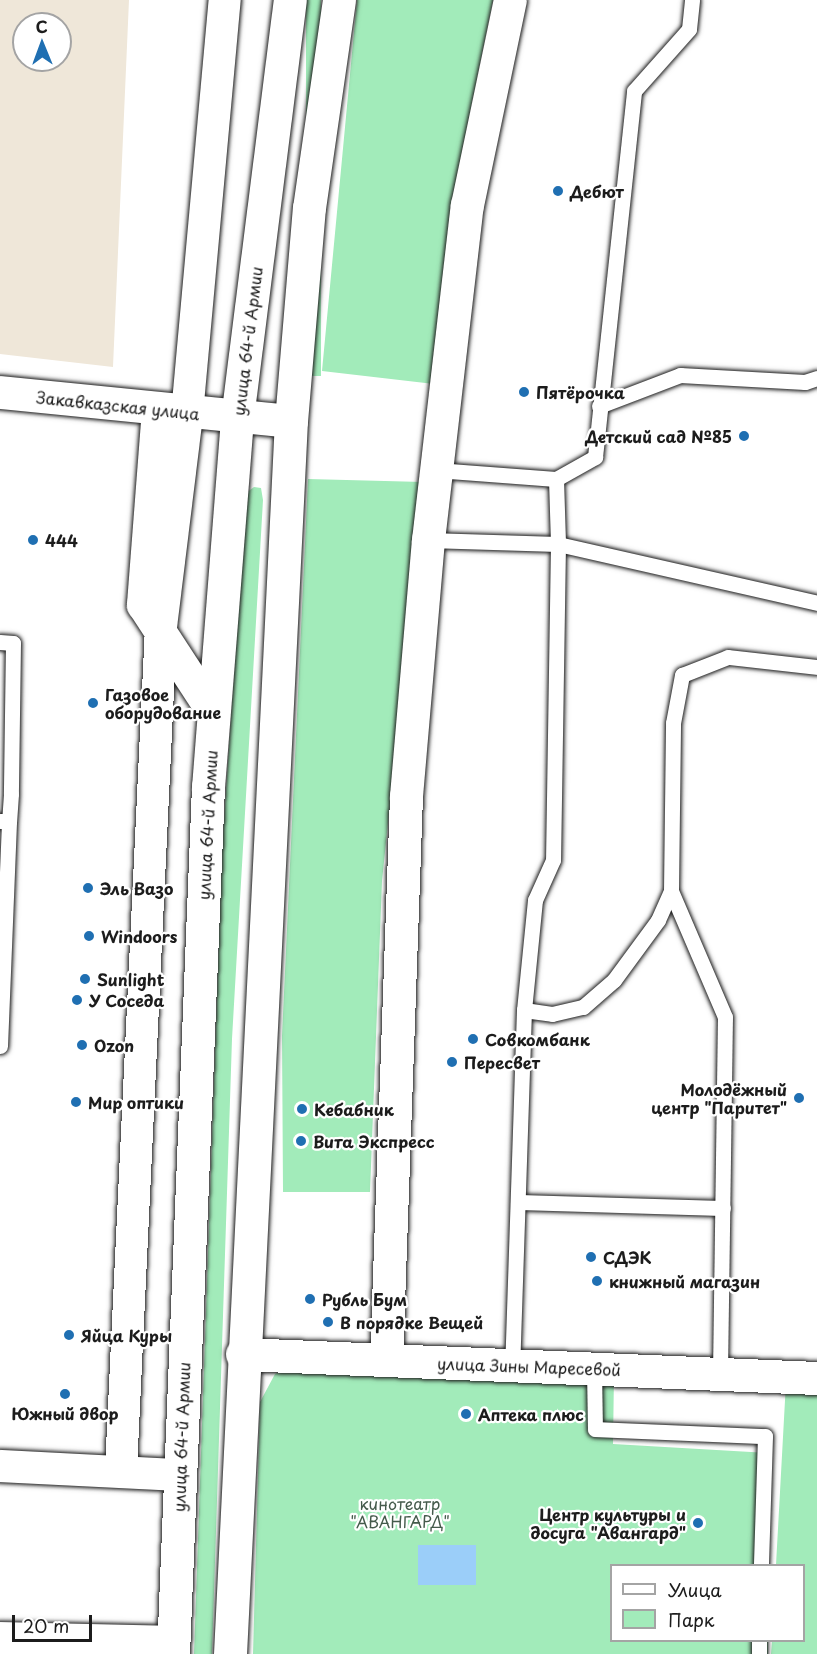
<!DOCTYPE html>
<html>
<head>
<meta charset="utf-8">
<style>
	body { margin:0 }
	#map { position:relative; width:817px; height:1654px; overflow:hidden; background:#fff; font-family:"Playpen Sans",sans-serif }
	div>[style] { position:absolute }
	[style*='--x'] { left:calc(var(--x)*1px); top:calc(var(--y)*1px); width:calc(var(--w)*1px); rotate:calc(var(--a)*1deg) }
	.built>* { inset:0; background:#efe7d9 }
	.green>* { inset:0; background:#a2ebba; transform-origin:0 0 }
	.water>* { inset:0; background:#9bcef9; transform-origin:0 0 }
	.roads { filter:drop-shadow(0 0 2px #1c1c1c) drop-shadow(0 0 2px #1c1c1c) }
	.service>* { height:15px; margin:-7.5px; padding:0 7.5px; transform-origin:7.5px; border-radius:7.5px; background:#fff }
	.minor>* { height:32px; margin:-16px; padding:0 16px; transform-origin:16px; border-radius:16px; background:#fff }
	.tertiary>* { height:33px; margin:-16.5px; padding:0 16.5px; transform-origin:16.5px; border-radius:16.5px; background:#fff }
	.trunk>* { height:33px; margin:-16.5px; padding:0 16.5px; transform-origin:16.5px; border-radius:16.5px; background:#fff }
	.dots>* { width:16px; height:16px; translate:-50% -50%; box-sizing:border-box; border:3px solid #fff; border-radius:50% }
	span { translate:-50% -50%; white-space:nowrap; text-align:center; line-height:1.15; -webkit-text-stroke:4.5px #fff; paint-order:stroke }
	.poi-label { font-size:16px; color:#1c1c1c; font-weight:700 }
	.left { translate:0 -50%; text-align:left }
	.right { translate:-100% -50%; text-align:right }
	.street-label { font-size:16px; color:#1c1c1c }
	.park-label { font-size:16px; color:#445a4b }
	.legend { position:absolute; left:610px; top:1564px; width:195px; height:78px; box-sizing:border-box; background:#fff; border:2px solid #a4a4a4; margin:0; padding:8px 10px; list-style:none; font-size:18px; color:#1c1c1c }
	.legend li { display:flex; align-items:center; gap:12px; height:30px }
	.legend b { width:30px; border:2px solid #a4a4a4 }
	.north { position:absolute; left:12px; top:12px; width:60px; height:60px; box-sizing:border-box; background:#fff; border:2px solid #a4a4a4; border-radius:50%; rotate:359deg; font-size:16px; font-weight:700; line-height:24px; text-align:center; color:#1c1c1c }
	.north::after { content:''; display:block; margin:auto; width:21px; height:27px; background:#1f6fb2; clip-path:polygon(50% 0,100% 100%,50% 72%,0 100%) }
	.scale { position:absolute; left:12px; top:1615px; width:80px; height:27px; box-sizing:border-box; border:3px solid #1c1c1c; border-top:0; padding-left:8px; font-size:18px; line-height:21px; white-space:nowrap; color:#1c1c1c; -webkit-text-stroke:4px #fff; paint-order:stroke }
</style>
</head>
<body>
<div id="map">
	<div class="built">
		<div style="clip-path:polygon(evenodd,0 0,129px 0,113px 367px,0 354px,0 0,24px 24px,60px 24px,60px 60px,24px 60px,24px 24px)"></div>
	</div>
	<div class="green">
		<div style="left:306px;top:0;width:15px;height:376px"></div>
		<div style="clip-path:polygon(357px 0,493px 0,456px 181px,434px 384px,322px 371px)"></div>
		<div style="clip-path:polygon(308px 479px,423px 482px,382px 881px,370px 1192px,283px 1192px,282px 1036px)"></div>
		<div style="clip-path:polygon(254px 487px,261px 488px,263px 500px,232px 1039px,212px 1654px,194px 1654px,222px 851px,246px 493px)"></div>
		<div style="clip-path:polygon(293px 1366px,614px 1374px,613px 1444px,769px 1453px,769px 1565px,612px 1566px,612px 1640px,768px 1641px,768px 1654px,253px 1654px,260px 1402px,275px 1374px)"></div>
		<div style="clip-path:polygon(786px 1382px,817px 1383px,817px 1654px,771px 1654px,772px 1641px,804px 1640px,804px 1566px,776px 1565px)"></div>
	</div>
	<div class="water">
		<div style="left:418px;top:1545px;width:58px;height:40px"></div>
	</div>
	<div class="roads">
		<div class="service">
			<div style="--x:599;--y:406;--w:87;--a:-20.9"></div>
			<div style="--x:680;--y:375;--w:125;--a:3.2"></div>
			<div style="--x:805;--y:382;--w:13;--a:-18"></div>
			<div style="--x:436;--y:470;--w:120;--a:4.3"></div>
			<div style="--x:556;--y:479;--w:45;--a:-29.4"></div>
			<div style="--x:595;--y:457;--w:368;--a:-83.9"></div>
			<div style="--x:634;--y:91;--w:83;--a:-48.4"></div>
			<div style="--x:689;--y:29;--w:29;--a:-84"></div>
			<div style="--x:556;--y:479;--w:65;--a:88.2"></div>
			<div style="--x:558;--y:544;--w:266;--a:12.8"></div>
			<div style="--x:428;--y:540;--w:130;--a:1.8"></div>
			<div style="--x:558;--y:544;--w:316;--a:90.9"></div>
			<div style="--x:553;--y:860;--w:44;--a:114.2"></div>
			<div style="--x:535;--y:900;--w:111;--a:95.7"></div>
			<div style="--x:524;--y:1010;--w:355;--a:91.9"></div>
			<div style="--x:0;--y:642;--w:13;--a:4"></div>
			<div style="--x:13;--y:643;--w:151;--a:90.8"></div>
			<div style="--x:11;--y:794;--w:27;--a:94"></div>
			<div style="--x:9;--y:821;--w:9;--a:180"></div>
			<div style="--x:524;--y:1010;--w:28;--a:8"></div>
			<div style="--x:552;--y:1014;--w:32;--a:-13"></div>
			<div style="--x:583;--y:1007;--w:41;--a:-41.1"></div>
			<div style="--x:614;--y:980;--w:74;--a:-53.7"></div>
			<div style="--x:658;--y:920;--w:32;--a:-66"></div>
			<div style="--x:0;--y:1046;--w:225;--a:-87.7"></div>
			<div style="--x:518;--y:1202;--w:205;--a:1.7"></div>
			<div style="--x:594;--y:1368;--w:61;--a:89.1"></div>
			<div style="--x:595;--y:1429;--w:170;--a:2.4"></div>
			<div style="--x:765;--y:1436;--w:130;--a:91.8"></div>
			<div style="--x:720;--y:1373;--w:356;--a:-89.2"></div>
			<div style="--x:725;--y:1017;--w:137;--a:-113.2"></div>
			<div style="--x:671;--y:891;--w:168;--a:-89.3"></div>
			<div style="--x:673;--y:723;--w:49;--a:-79.4"></div>
			<div style="--x:682;--y:675;--w:49;--a:-21.4"></div>
			<div style="--x:728;--y:657;--w:90;--a:6.4"></div>
			<div style="--x:759;--y:1654;--w:14;--a:-90"></div>
		</div>
		<div class="minor">
			<div style="--x:158;--y:409;--w:197;--a:94.4"></div>
			<div style="--x:143;--y:605;--w:130;--a:56.9"></div>
			<div style="--x:0;--y:1466;--w:179;--a:2.9"></div>
			<div style="--x:121;--y:1469;--w:843;--a:-87.28"></div>
			<div style="--x:161;--y:627;--w:215;--a:-83"></div>
			<div style="--x:187;--y:414;--w:416;--a:-84.8"></div>
			<div style="--x:0;--y:1638;--w:173;--a:1.3"></div>
		</div>
		<div class="tertiary">
			<div style="--x:0;--y:392;--w:292;--a:5.7"></div>
			<div style="--x:242;--y:1354;--w:576;--a:2.39"></div>
			<div style="--x:386;--y:1360;--w:564;--a:-87.97"></div>
			<div style="--x:406;--y:796;--w:257;--a:-85.1"></div>
			<div style="--x:428;--y:540;--w:337;--a:-83.4"></div>
			<div style="--x:467;--y:205;--w:209;--a:-78.2"></div>
		</div>
		<div class="trunk">
			<div style="--x:173;--y:1654;--w:868;--a:-87.69"></div>
			<div style="--x:208;--y:787;--w:370;--a:-85.5"></div>
			<div style="--x:237;--y:418;--w:421;--a:-82.8"></div>
			<div style="--x:230;--y:1654;--w:1235;--a:-87.17"></div>
			<div style="--x:291;--y:421;--w:214;--a:-85.2"></div>
			<div style="--x:309;--y:208;--w:210;--a:-81.8"></div>
		</div>
	</div>
	<div class="dots">
		<div style="left:558px;top:191px;background:#1f6fb2"></div>
		<div style="left:524px;top:392px;background:#1f6fb2"></div>
		<div style="left:744px;top:436px;background:#1f6fb2"></div>
		<div style="left:33px;top:540px;background:#1f6fb2"></div>
		<div style="left:93px;top:703px;background:#1f6fb2"></div>
		<div style="left:88px;top:888px;background:#1f6fb2"></div>
		<div style="left:89px;top:936px;background:#1f6fb2"></div>
		<div style="left:85px;top:979px;background:#1f6fb2"></div>
		<div style="left:77px;top:1000px;background:#1f6fb2"></div>
		<div style="left:473px;top:1039px;background:#1f6fb2"></div>
		<div style="left:82px;top:1045px;background:#1f6fb2"></div>
		<div style="left:452px;top:1062px;background:#1f6fb2"></div>
		<div style="left:799px;top:1098px;background:#1f6fb2"></div>
		<div style="left:76px;top:1102px;background:#1f6fb2"></div>
		<div style="left:302px;top:1109px;background:#1f6fb2"></div>
		<div style="left:301px;top:1141px;background:#1f6fb2"></div>
		<div style="left:591px;top:1257px;background:#1f6fb2"></div>
		<div style="left:597px;top:1281px;background:#1f6fb2"></div>
		<div style="left:310px;top:1299px;background:#1f6fb2"></div>
		<div style="left:328px;top:1322px;background:#1f6fb2"></div>
		<div style="left:69px;top:1335px;background:#1f6fb2"></div>
		<div style="left:65px;top:1394px;background:#1f6fb2"></div>
		<div style="left:466px;top:1414px;background:#1f6fb2"></div>
		<div style="left:698px;top:1523px;background:#1f6fb2"></div>
	</div>
	<div class="poi-label">
		<span class="left" style="left:570px;top:191px">Дебют</span>
		<span class="left" style="left:536px;top:392px">Пятёрочка</span>
		<span class="right" style="left:732px;top:436px">Детский сад №85</span>
		<span class="left" style="left:45px;top:540px">444</span>
		<span class="left" style="left:105px;top:703px">Газовое<br>оборудование</span>
		<span class="left" style="left:100px;top:888px">Эль Вазо</span>
		<span class="left" style="left:101px;top:936px">Windoors</span>
		<span class="left" style="left:97px;top:979px">Sunlight</span>
		<span class="left" style="left:89px;top:1000px">У Соседа</span>
		<span class="left" style="left:485px;top:1039px">Совкомбанк</span>
		<span class="left" style="left:94px;top:1045px">Ozon</span>
		<span class="left" style="left:464px;top:1062px">Пересвет</span>
		<span class="right" style="left:787px;top:1098px">Молодёжный<br>центр "Паритет"</span>
		<span class="left" style="left:88px;top:1102px">Мир оптики</span>
		<span class="left" style="left:314px;top:1109px">Кебабник</span>
		<span class="left" style="left:313px;top:1141px">Вита Экспресс</span>
		<span class="left" style="left:603px;top:1257px">СДЭК</span>
		<span class="left" style="left:609px;top:1281px">книжный магазин</span>
		<span class="left" style="left:322px;top:1299px">Рубль Бум</span>
		<span class="left" style="left:340px;top:1322px">В порядке Вещей</span>
		<span class="left" style="left:81px;top:1335px">Яйца Куры</span>
		<span style="left:65px;top:1413px">Южный двор</span>
		<span class="left" style="left:478px;top:1414px">Аптека плюс</span>
		<span class="right" style="left:686px;top:1523px">Центр культуры и<br>досуга "Авангард"</span>
	</div>
	<div class="street-label">
		<span style="left:247px;top:341px;rotate:-83deg">улица 64-й Армии</span>
		<span style="left:118px;top:405px;rotate:6deg">Закавказская улица</span>
		<span style="left:207px;top:825px;rotate:-87deg">улица 64-й Армии</span>
		<span style="left:529px;top:1366px;rotate:2deg">улица Зины Маресевой</span>
		<span style="left:181px;top:1437px;rotate:-88deg">улица 64-й Армии</span>
	</div>
	<div class="park-label">
		<span style="left:400px;top:1512px">кинотеатр<br>"АВАНГАРД"</span>
	</div>
	<ul class="legend">
	<li><b style="height:8px;background:#fff"></b>Улица</li>
	<li><b style="height:16px;background:#a2ebba"></b>Парк</li>
	</ul>
	<div class="north">С</div>
	<div class="scale">20 m</div>
</div>
</body>
</html>
